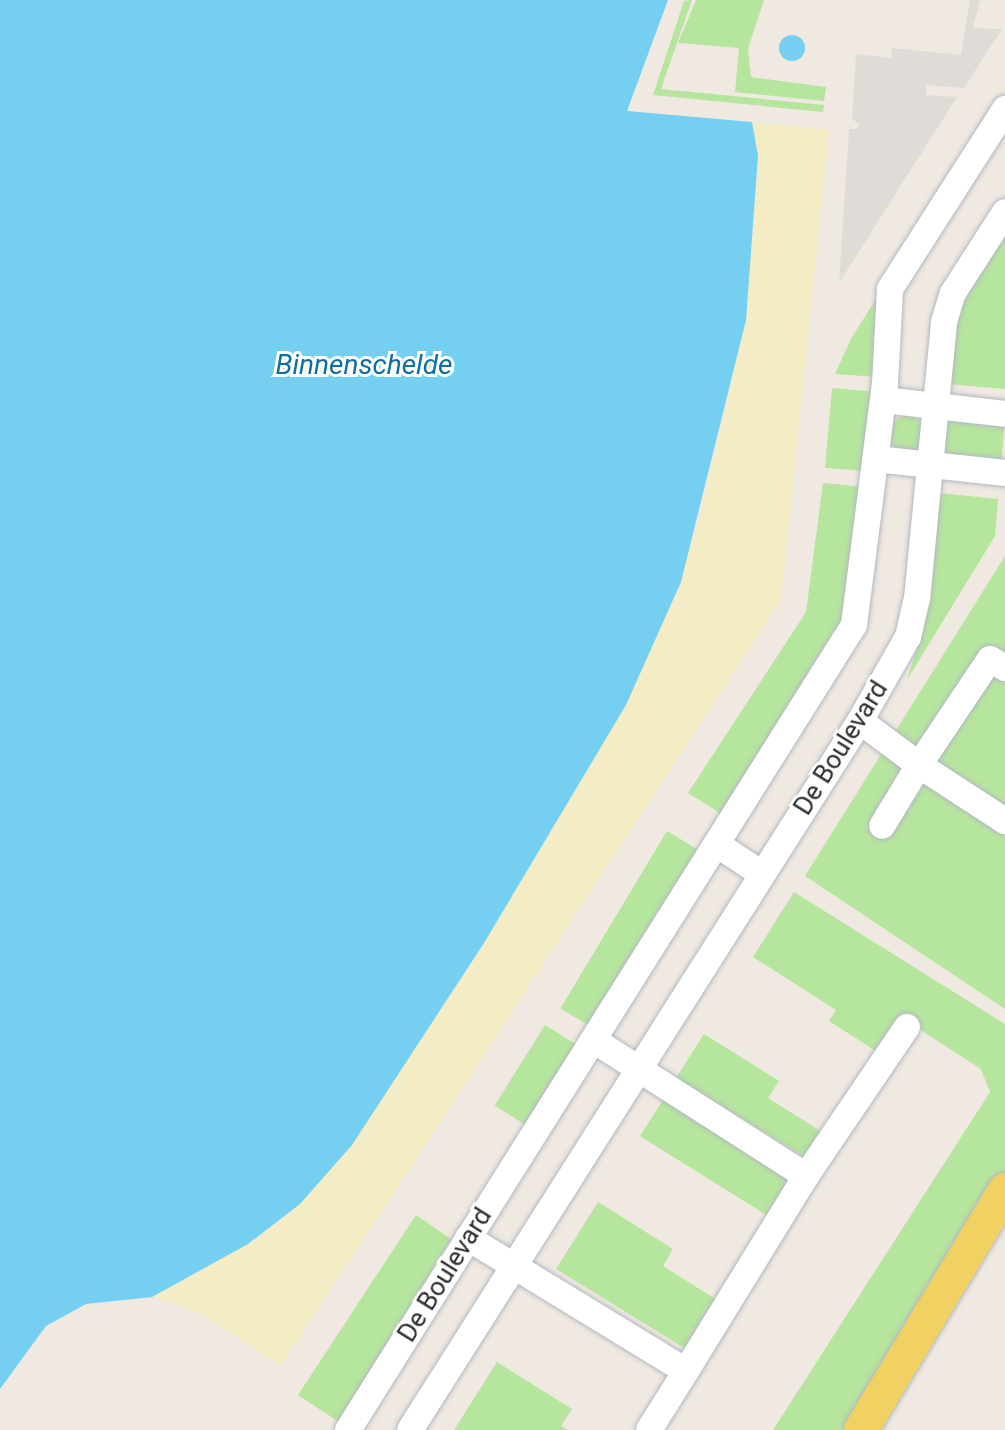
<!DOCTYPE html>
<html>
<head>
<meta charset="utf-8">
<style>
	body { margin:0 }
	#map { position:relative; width:1005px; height:1430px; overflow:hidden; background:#efe9e1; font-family:Roboto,sans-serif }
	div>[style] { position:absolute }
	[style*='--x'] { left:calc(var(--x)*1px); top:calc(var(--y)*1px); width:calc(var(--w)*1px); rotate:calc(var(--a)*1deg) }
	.green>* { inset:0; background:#b6e59e; transform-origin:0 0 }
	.round { border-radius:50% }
	.sand>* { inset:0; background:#f3ecc5 }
	.plaza>* { inset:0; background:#dfdcd8 }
	.water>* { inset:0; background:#75cff0 }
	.roads { filter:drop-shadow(0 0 2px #b4b7c1) drop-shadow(0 0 2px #b4b7c1) }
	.minor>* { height:26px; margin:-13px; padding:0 13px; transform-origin:13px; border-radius:13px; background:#fff }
	.major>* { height:34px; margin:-17px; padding:0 17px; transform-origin:17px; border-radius:17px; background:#f2d163 }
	span { translate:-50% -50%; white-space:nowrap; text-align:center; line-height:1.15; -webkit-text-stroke:6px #fff; paint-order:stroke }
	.street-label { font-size:26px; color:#2e2e2e }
	.water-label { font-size:28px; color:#0d6fa3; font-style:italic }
</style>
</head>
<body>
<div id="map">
	<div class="green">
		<div style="clip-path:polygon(692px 0,661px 89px,824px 105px,823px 112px,653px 95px,684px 1px)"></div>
		<div style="clip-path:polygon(696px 0,764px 0,748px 49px,751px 77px,826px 87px,824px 101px,735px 92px,739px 48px,678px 43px)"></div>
		<div style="clip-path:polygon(1005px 226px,1005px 389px,947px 384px,954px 310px)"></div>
		<div style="clip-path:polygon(899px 263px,877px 377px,835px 374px,852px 337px)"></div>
		<div style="left:832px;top:388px;width:43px;height:80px;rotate:5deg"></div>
		<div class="round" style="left:889px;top:416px;width:36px;height:36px"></div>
		<div style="left:948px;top:418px;width:57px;height:41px;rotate:5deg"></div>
		<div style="clip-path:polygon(823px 483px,866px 487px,854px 607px,726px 817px,688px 793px,806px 612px)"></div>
		<div style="clip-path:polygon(939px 493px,998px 499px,995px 536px,907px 680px,931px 599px)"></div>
		<div style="clip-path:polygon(1005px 556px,1005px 1009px,805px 876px)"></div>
		<div style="left:667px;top:831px;width:44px;height:207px;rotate:31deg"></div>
		<div style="clip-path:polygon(794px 892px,1005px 1024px,1005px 1175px,851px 1430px,773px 1430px,990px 1092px,981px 1069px,902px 1018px,879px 1053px,829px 1021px,836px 1010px,753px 957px)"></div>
		<div style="left:545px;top:1025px;width:38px;height:95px;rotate:32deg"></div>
		<div style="clip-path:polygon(704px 1034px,779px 1081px,768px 1098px,827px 1135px,811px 1161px,676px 1078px)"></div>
		<div style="left:664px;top:1098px;width:158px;height:45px;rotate:32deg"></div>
		<div style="clip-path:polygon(598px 1202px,673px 1249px,663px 1266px,720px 1302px,689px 1351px,556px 1269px)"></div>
		<div style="clip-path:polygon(416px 1215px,451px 1239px,339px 1422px,298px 1395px)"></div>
		<div style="clip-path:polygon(497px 1362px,572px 1409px,561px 1426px,568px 1430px,454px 1430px)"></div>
	</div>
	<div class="sand">
		<div style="clip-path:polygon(752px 122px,829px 130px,781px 600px,281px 1366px,200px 1313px,152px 1297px,248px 1244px,300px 1204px,352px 1145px,484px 943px,671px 605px,700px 516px,746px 320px,758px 157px)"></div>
	</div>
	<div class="plaza">
		<div style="clip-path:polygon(970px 0,980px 0,973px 28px,1002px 29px,964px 88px,926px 85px,926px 95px,957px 97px,839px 283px,849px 129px,857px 129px,859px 124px,852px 119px,856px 54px,891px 58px,892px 48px,961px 55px)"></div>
	</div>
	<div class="water">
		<div style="clip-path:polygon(0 0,668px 0,627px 111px,752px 122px,758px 156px,746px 320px,681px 582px,626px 705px,484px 943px,352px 1145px,300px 1204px,248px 1244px,152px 1297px,86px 1304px,46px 1326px,0 1389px)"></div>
		<div class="round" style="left:779px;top:35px;width:26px;height:26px"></div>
	</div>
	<div class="roads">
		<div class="minor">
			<div style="--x:883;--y:400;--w:123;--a:6.5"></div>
			<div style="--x:876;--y:459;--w:130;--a:6.2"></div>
			<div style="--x:1005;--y:668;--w:17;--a:-149"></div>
			<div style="--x:990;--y:659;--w:128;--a:123.8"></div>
			<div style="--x:919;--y:765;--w:103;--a:33.1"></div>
			<div style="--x:860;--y:721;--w:74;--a:36.7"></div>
			<div style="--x:919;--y:765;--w:71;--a:121.2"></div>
			<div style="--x:718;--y:845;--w:53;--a:33.4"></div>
			<div style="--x:806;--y:1176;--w:180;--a:-55.9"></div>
			<div style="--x:468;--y:1238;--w:255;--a:31.4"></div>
			<div style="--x:686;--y:1371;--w:229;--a:-58.4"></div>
			<div style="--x:806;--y:1176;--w:250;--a:-147.4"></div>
			<div style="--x:348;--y:1430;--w:951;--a:-57.85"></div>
			<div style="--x:854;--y:625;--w:243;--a:-82.7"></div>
			<div style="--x:885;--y:384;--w:95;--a:-87"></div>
			<div style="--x:890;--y:289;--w:214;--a:-57.4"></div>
			<div style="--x:410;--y:1430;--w:840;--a:-57.6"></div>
			<div style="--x:860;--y:721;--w:97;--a:-60.3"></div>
			<div style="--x:908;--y:637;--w:39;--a:-77"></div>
			<div style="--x:917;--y:599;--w:278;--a:-84.4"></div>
			<div style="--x:944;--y:322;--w:30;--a:-73"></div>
			<div style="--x:953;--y:293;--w:96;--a:-57.3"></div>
			<div style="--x:649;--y:1430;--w:70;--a:-57.9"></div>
		</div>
		<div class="major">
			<div style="--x:861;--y:1430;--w:280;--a:-59"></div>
		</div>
	</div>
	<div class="street-label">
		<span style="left:841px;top:748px;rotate:-58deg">De Boulevard</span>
		<span style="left:445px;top:1275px;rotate:-58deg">De Boulevard</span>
	</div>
	<div class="water-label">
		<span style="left:364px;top:365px">Binnenschelde</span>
	</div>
</div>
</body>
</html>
